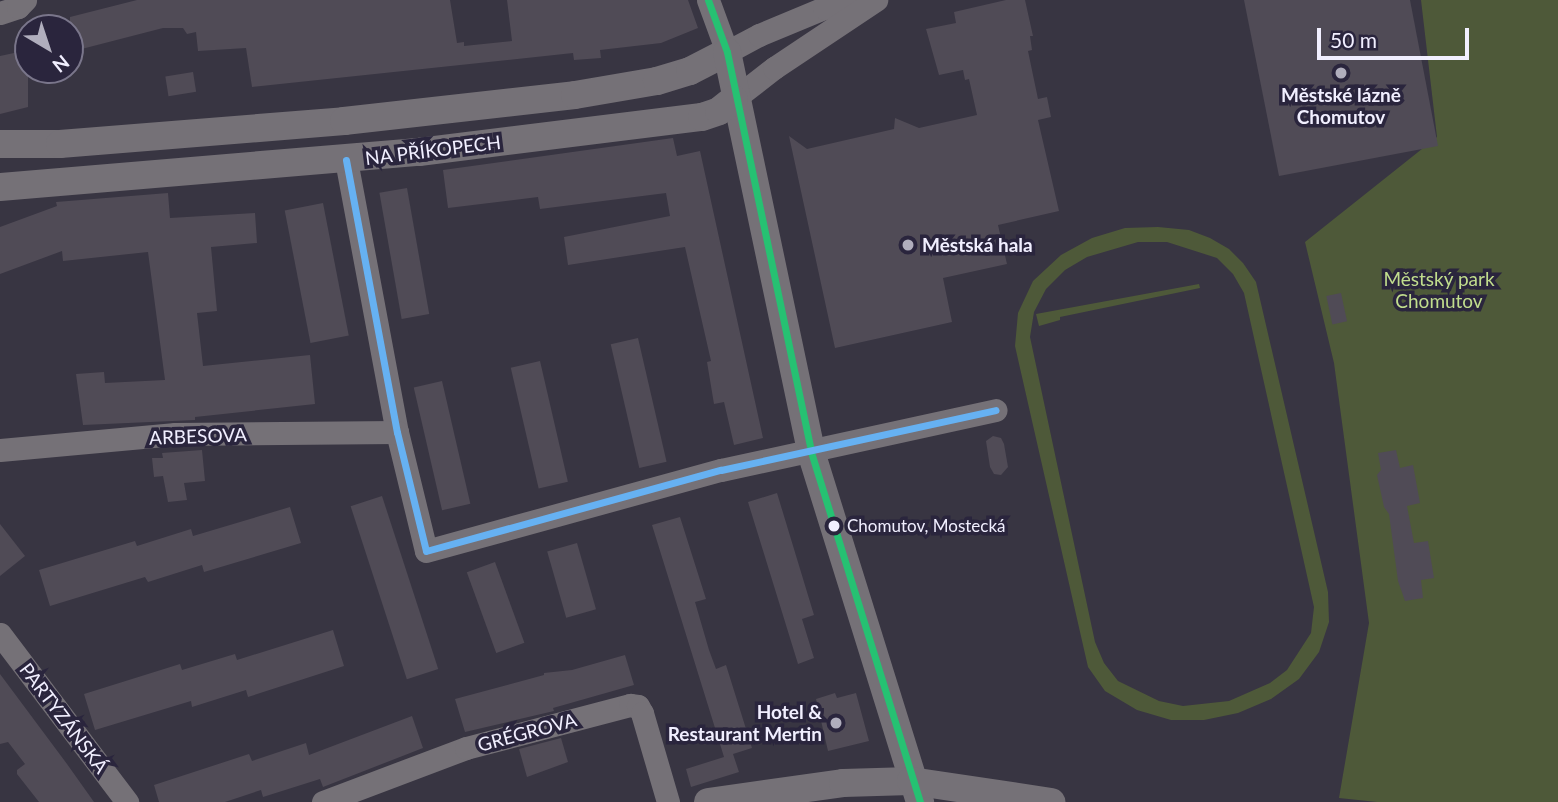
<!DOCTYPE html>
<html>
<head>
<meta charset="utf-8">
<style>
	body { margin:0 }
	#map { position:relative; width:1558px; height:802px; overflow:hidden; background:#383542; font-family:Lato,sans-serif }
	div>[style] { position:absolute }
	[style*='--x'] { left:calc(var(--x)*1px); top:calc(var(--y)*1px); width:calc(var(--w)*1px); rotate:calc(var(--a)*1deg) }
	.green>* { inset:0; background:#4e5939 }
	.building>* { inset:0; background:#504b56; transform-origin:0 0 }
	.minor>* { height:23px; margin:-11.5px; padding:0 11.5px; transform-origin:11.5px; border-radius:11.5px; background:#757177 }
	.tertiary>* { height:28px; margin:-14px; padding:0 14px; transform-origin:14px; border-radius:14px; background:#757177 }
	.bus-1>* { height:7px; margin:-3.5px; padding:0 3.5px; transform-origin:3.5px; border-radius:3.5px; background:#26c172 }
	.bus-2>* { height:7px; margin:-3.5px; padding:0 3.5px; transform-origin:3.5px; border-radius:3.5px; background:#66b1f2 }
	.dots>* { width:19px; height:19px; translate:-50% -50%; box-sizing:border-box; border:4px solid #2a253d; border-radius:50% }
	span { translate:-50% -50%; white-space:nowrap; text-align:center; line-height:1.15; -webkit-text-stroke:7px #2a253d; paint-order:stroke }
	.bus-label { font-size:17px; color:#f1efff }
	.left { translate:0 -50%; text-align:left }
	.poi-label { font-size:19px; color:#f1efff; font-weight:700 }
	.right { translate:-100% -50%; text-align:right }
	.street-label { font-size:19px; color:#f1efff }
	.park-label { font-size:19px; color:#c1dd8d }
	.north { position:absolute; left:14px; top:14px; width:70px; height:70px; box-sizing:border-box; background:#2a253d; border:2px solid #7a768b; border-radius:50%; rotate:141deg; font-size:19px; font-weight:700; line-height:28px; text-align:center; color:#f1efff }
	.north::after { content:''; display:block; margin:auto; width:24px; height:32px; background:#b0aebd; clip-path:polygon(50% 0,100% 100%,50% 72%,0 100%) }
	.scale { position:absolute; left:1317px; top:28px; width:152px; height:32px; box-sizing:border-box; border:4px solid #f1efff; border-top:0; padding-left:9px; font-size:21px; line-height:24px; white-space:nowrap; color:#f1efff; -webkit-text-stroke:5px #2a253d; paint-order:stroke }
</style>
</head>
<body>
<div id="map">
	<div class="green">
		<div style="clip-path:polygon(1421px 0,1558px 0,1558px 802px,1377px 802px,1339px 798px,1369px 623px,1334px 363px,1305px 242px,1437px 137px)"></div>
		<div style="clip-path:polygon(evenodd,1158px 227px,1189px 230px,1210px 238px,1229px 249px,1243px 263px,1256px 282px,1328px 592px,1329px 622px,1319px 652px,1299px 679px,1271px 699px,1238px 713px,1204px 720px,1171px 720px,1137px 710px,1105px 691px,1088px 667px,1015px 346px,1018px 313px,1033px 281px,1061px 255px,1092px 238px,1125px 228px,1158px 227px,1138px 242px,1167px 242px,1217px 258px,1233px 274px,1244px 293px,1314px 607px,1311px 633px,1287px 670px,1270px 683px,1229px 701px,1183px 706px,1159px 701px,1118px 681px,1104px 663px,1095px 642px,1030px 337px,1034px 312px,1046px 289px,1065px 270px,1087px 257px,1138px 242px)"></div>
		<div style="clip-path:polygon(1199px 284px,1200px 288px,1060px 317px,1060px 320px,1039px 326px,1036px 314px)"></div>
	</div>
	<div class="building">
		<div style="clip-path:polygon(137px 0,450px 0,457px 43px,464px 42px,464px 46px,512px 41px,507px 0,688px 0,698px 28px,661px 43px,600px 50px,601px 58px,574px 60px,573px 53px,252px 87px,246px 48px,198px 51px,196px 32px,187px 34px,183px 28px,163px 28px,70px 52px,70px 17px)"></div>
		<div style="clip-path:polygon(1006px 0,1025px 0,1033px 36px,1030px 36px,1032px 50px,1028px 51px,1038px 99px,1047px 97px,1051px 117px,1038px 120px,1059px 211px,998px 225px,1007px 264px,943px 278px,952px 322px,835px 348px,789px 136px,807px 149px,894px 129px,895px 118px,919px 128px,977px 115px,969px 79px,965px 80px,963px 70px,939px 75px,926px 29px,956px 23px,954px 12px)"></div>
		<div style="clip-path:polygon(1244px 0,1410px 0,1438px 146px,1279px 176px)"></div>
		<div style="clip-path:polygon(28px 50px,28px 107px,0 114px,0 56px)"></div>
		<div style="left:193px;top:72px;width:20px;height:28px;rotate:81deg"></div>
		<div style="clip-path:polygon(673px 138px,677px 156px,700px 151px,763px 438px,734px 445px,724px 402px,714px 404px,707px 362px,711px 361px,685px 247px,568px 265px,564px 237px,670px 216px,666px 193px,540px 209px,538px 197px,448px 208px,443px 170px)"></div>
		<div style="left:407px;top:188px;width:128px;height:28px;rotate:80deg"></div>
		<div style="clip-path:polygon(168px 193px,170px 218px,255px 213px,257px 243px,211px 247px,217px 311px,197px 313px,203px 366px,310px 355px,315px 404px,195px 417px,195px 420px,83px 425px,76px 374px,104px 372px,105px 383px,165px 380px,148px 252px,63px 261px,62px 251px,0 274px,0 227px,57px 206px,56px 202px)"></div>
		<div style="left:323px;top:203px;width:135px;height:39px;rotate:79deg"></div>
		<div style="left:1341px;top:293px;width:29px;height:15px;rotate:78deg"></div>
		<div style="left:638px;top:338px;width:127px;height:28px;rotate:77deg"></div>
		<div style="left:540px;top:361px;width:124px;height:30px;rotate:77deg"></div>
		<div style="left:442px;top:381px;width:126px;height:29px;rotate:77deg"></div>
		<div style="clip-path:polygon(993px 436px,1001px 438px,1004px 444px,1008px 467px,1001px 475px,994px 474px,990px 467px,986px 441px)"></div>
		<div style="clip-path:polygon(202px 450px,205px 481px,184px 483px,187px 500px,168px 502px,163px 476px,154px 477px,152px 458px,163px 458px,162px 453px)"></div>
		<div style="clip-path:polygon(1396px 450px,1400px 468px,1413px 465px,1420px 503px,1407px 506px,1414px 543px,1428px 541px,1434px 578px,1421px 580px,1423px 598px,1405px 601px,1398px 581px,1389px 514px,1384px 507px,1377px 475px,1381px 470px,1378px 453px)"></div>
		<div style="clip-path:polygon(777px 493px,814px 615px,802px 619px,814px 658px,798px 664px,748px 502px)"></div>
		<div style="left:382px;top:496px;width:182px;height:33px;rotate:72deg"></div>
		<div style="clip-path:polygon(290px 507px,301px 543px,204px 572px,202px 565px,148px 582px,145px 577px,50px 606px,39px 570px,135px 541px,137px 546px,191px 529px,193px 536px)"></div>
		<div style="clip-path:polygon(680px 517px,706px 599px,695px 602px,709px 650px,716px 669px,726px 665px,752px 748px,733px 754px,739px 772px,691px 787px,686px 769px,724px 757px,652px 525px)"></div>
		<div style="clip-path:polygon(0 524px,25px 556px,0 576px)"></div>
		<div style="left:577px;top:543px;width:69px;height:31px;rotate:74deg"></div>
		<div style="left:495px;top:562px;width:86px;height:30px;rotate:70deg"></div>
		<div style="clip-path:polygon(333px 630px,344px 666px,248px 697px,246px 690px,192px 707px,191px 701px,95px 730px,84px 694px,180px 664px,182px 670px,235px 654px,237px 660px)"></div>
		<div style="clip-path:polygon(625px 655px,634px 685px,553px 708px,554px 711px,465px 732px,455px 699px,544px 675px,544px 673px,572px 670px)"></div>
		<div style="clip-path:polygon(0 674px,67px 764px,94px 802px,39px 802px,17px 774px,17px 770px,25px 764px,8px 742px,0 744px)"></div>
		<div style="clip-path:polygon(835px 693px,837px 698px,856px 693px,869px 741px,828px 751px,816px 699px)"></div>
		<div style="clip-path:polygon(412px 716px,423px 748px,323px 787px,320px 779px,263px 797px,261px 790px,225px 802px,159px 802px,154px 785px,249px 754px,252px 761px,306px 743px,309px 755px)"></div>
		<div style="clip-path:polygon(561px 738px,568px 762px,527px 777px,519px 749px)"></div>
	</div>
	<div class="minor">
		<div style="--x:708;--y:0;--w:55;--a:69.9"></div>
		<div style="--x:727;--y:52;--w:36;--a:-28"></div>
		<div style="--x:759;--y:35;--w:70;--a:-22.6"></div>
		<div style="--x:824;--y:8;--w:34;--a:-14"></div>
		<div style="--x:0;--y:13;--w:19;--a:-18"></div>
		<div style="--x:18;--y:7;--w:10;--a:-45"></div>
		<div style="--x:734;--y:99;--w:51;--a:-37.8"></div>
		<div style="--x:774;--y:68;--w:123;--a:-33.7"></div>
		<div style="--x:346;--y:160;--w:277;--a:79.4"></div>
		<div style="--x:397;--y:432;--w:122;--a:76.3"></div>
		<div style="--x:426;--y:551;--w:306;--a:-15.4"></div>
		<div style="--x:721;--y:470;--w:281;--a:-12.3"></div>
		<div style="--x:0;--y:450;--w:176;--a:-5.2"></div>
		<div style="--x:175;--y:434;--w:222;--a:-0.5"></div>
		<div style="--x:0;--y:634;--w:211;--a:52.9"></div>
		<div style="--x:323;--y:802;--w:153;--a:-20.7"></div>
		<div style="--x:466;--y:748;--w:170;--a:-14.7"></div>
		<div style="--x:630;--y:705;--w:8;--a:7"></div>
		<div style="--x:638;--y:706;--w:8;--a:60"></div>
		<div style="--x:642;--y:713;--w:93;--a:73.7"></div>
	</div>
	<div class="tertiary">
		<div style="--x:0;--y:144;--w:60;--a:0"></div>
		<div style="--x:60;--y:144;--w:285;--a:-4.6"></div>
		<div style="--x:344;--y:121;--w:232;--a:-6.4"></div>
		<div style="--x:575;--y:95;--w:83;--a:-9.7"></div>
		<div style="--x:657;--y:81;--w:34;--a:-17"></div>
		<div style="--x:690;--y:71;--w:42;--a:-27.2"></div>
		<div style="--x:727;--y:52;--w:409;--a:78.1"></div>
		<div style="--x:811;--y:452;--w:367;--a:72.7"></div>
		<div style="--x:0;--y:187;--w:420;--a:-4.8"></div>
		<div style="--x:419;--y:152;--w:285;--a:-7.1"></div>
		<div style="--x:702;--y:117;--w:18;--a:-19"></div>
		<div style="--x:719;--y:111;--w:19;--a:-39"></div>
		<div style="--x:708;--y:802;--w:136;--a:-8"></div>
		<div style="--x:843;--y:783;--w:68;--a:-1.7"></div>
		<div style="--x:911;--y:781;--w:142;--a:8.5"></div>
	</div>
	<div class="bus-1">
		<div style="--x:708;--y:0;--w:55;--a:69.9"></div>
		<div style="--x:727;--y:52;--w:409;--a:78.1"></div>
		<div style="--x:811;--y:452;--w:367;--a:72.7"></div>
	</div>
	<div class="bus-2">
		<div style="--x:346;--y:160;--w:277;--a:79.4"></div>
		<div style="--x:397;--y:432;--w:122;--a:76.3"></div>
		<div style="--x:426;--y:551;--w:306;--a:-15.4"></div>
		<div style="--x:721;--y:470;--w:281;--a:-12.3"></div>
	</div>
	<div class="dots">
		<div style="left:1341px;top:73px;background:#b0aebd"></div>
		<div style="left:908px;top:245px;background:#b0aebd"></div>
		<div style="left:834px;top:526px;background:#f1efff"></div>
		<div style="left:836px;top:723px;background:#b0aebd"></div>
	</div>
	<div class="bus-label">
		<span class="left" style="left:847px;top:526px">Chomutov, Mostecká</span>
	</div>
	<div class="poi-label">
		<span style="left:1341px;top:106px">Městské lázně<br>Chomutov</span>
		<span class="left" style="left:922px;top:245px">Městská hala</span>
		<span class="right" style="left:822px;top:723px">Hotel &amp;<br>Restaurant Mertin</span>
	</div>
	<div class="street-label">
		<span style="left:433px;top:150px;rotate:-7deg">NA PŘÍKOPECH</span>
		<span style="left:198px;top:436px;rotate:-2deg">ARBESOVA</span>
		<span style="left:64px;top:718px;rotate:53deg">PARTYZÁNSKÁ</span>
		<span style="left:527px;top:732px;rotate:-15deg">GRÉGROVA</span>
	</div>
	<div class="park-label">
		<span style="left:1439px;top:290px">Městský park<br>Chomutov</span>
	</div>
	<div class="north">N</div>
	<div class="scale">50 m</div>
</div>
</body>
</html>
